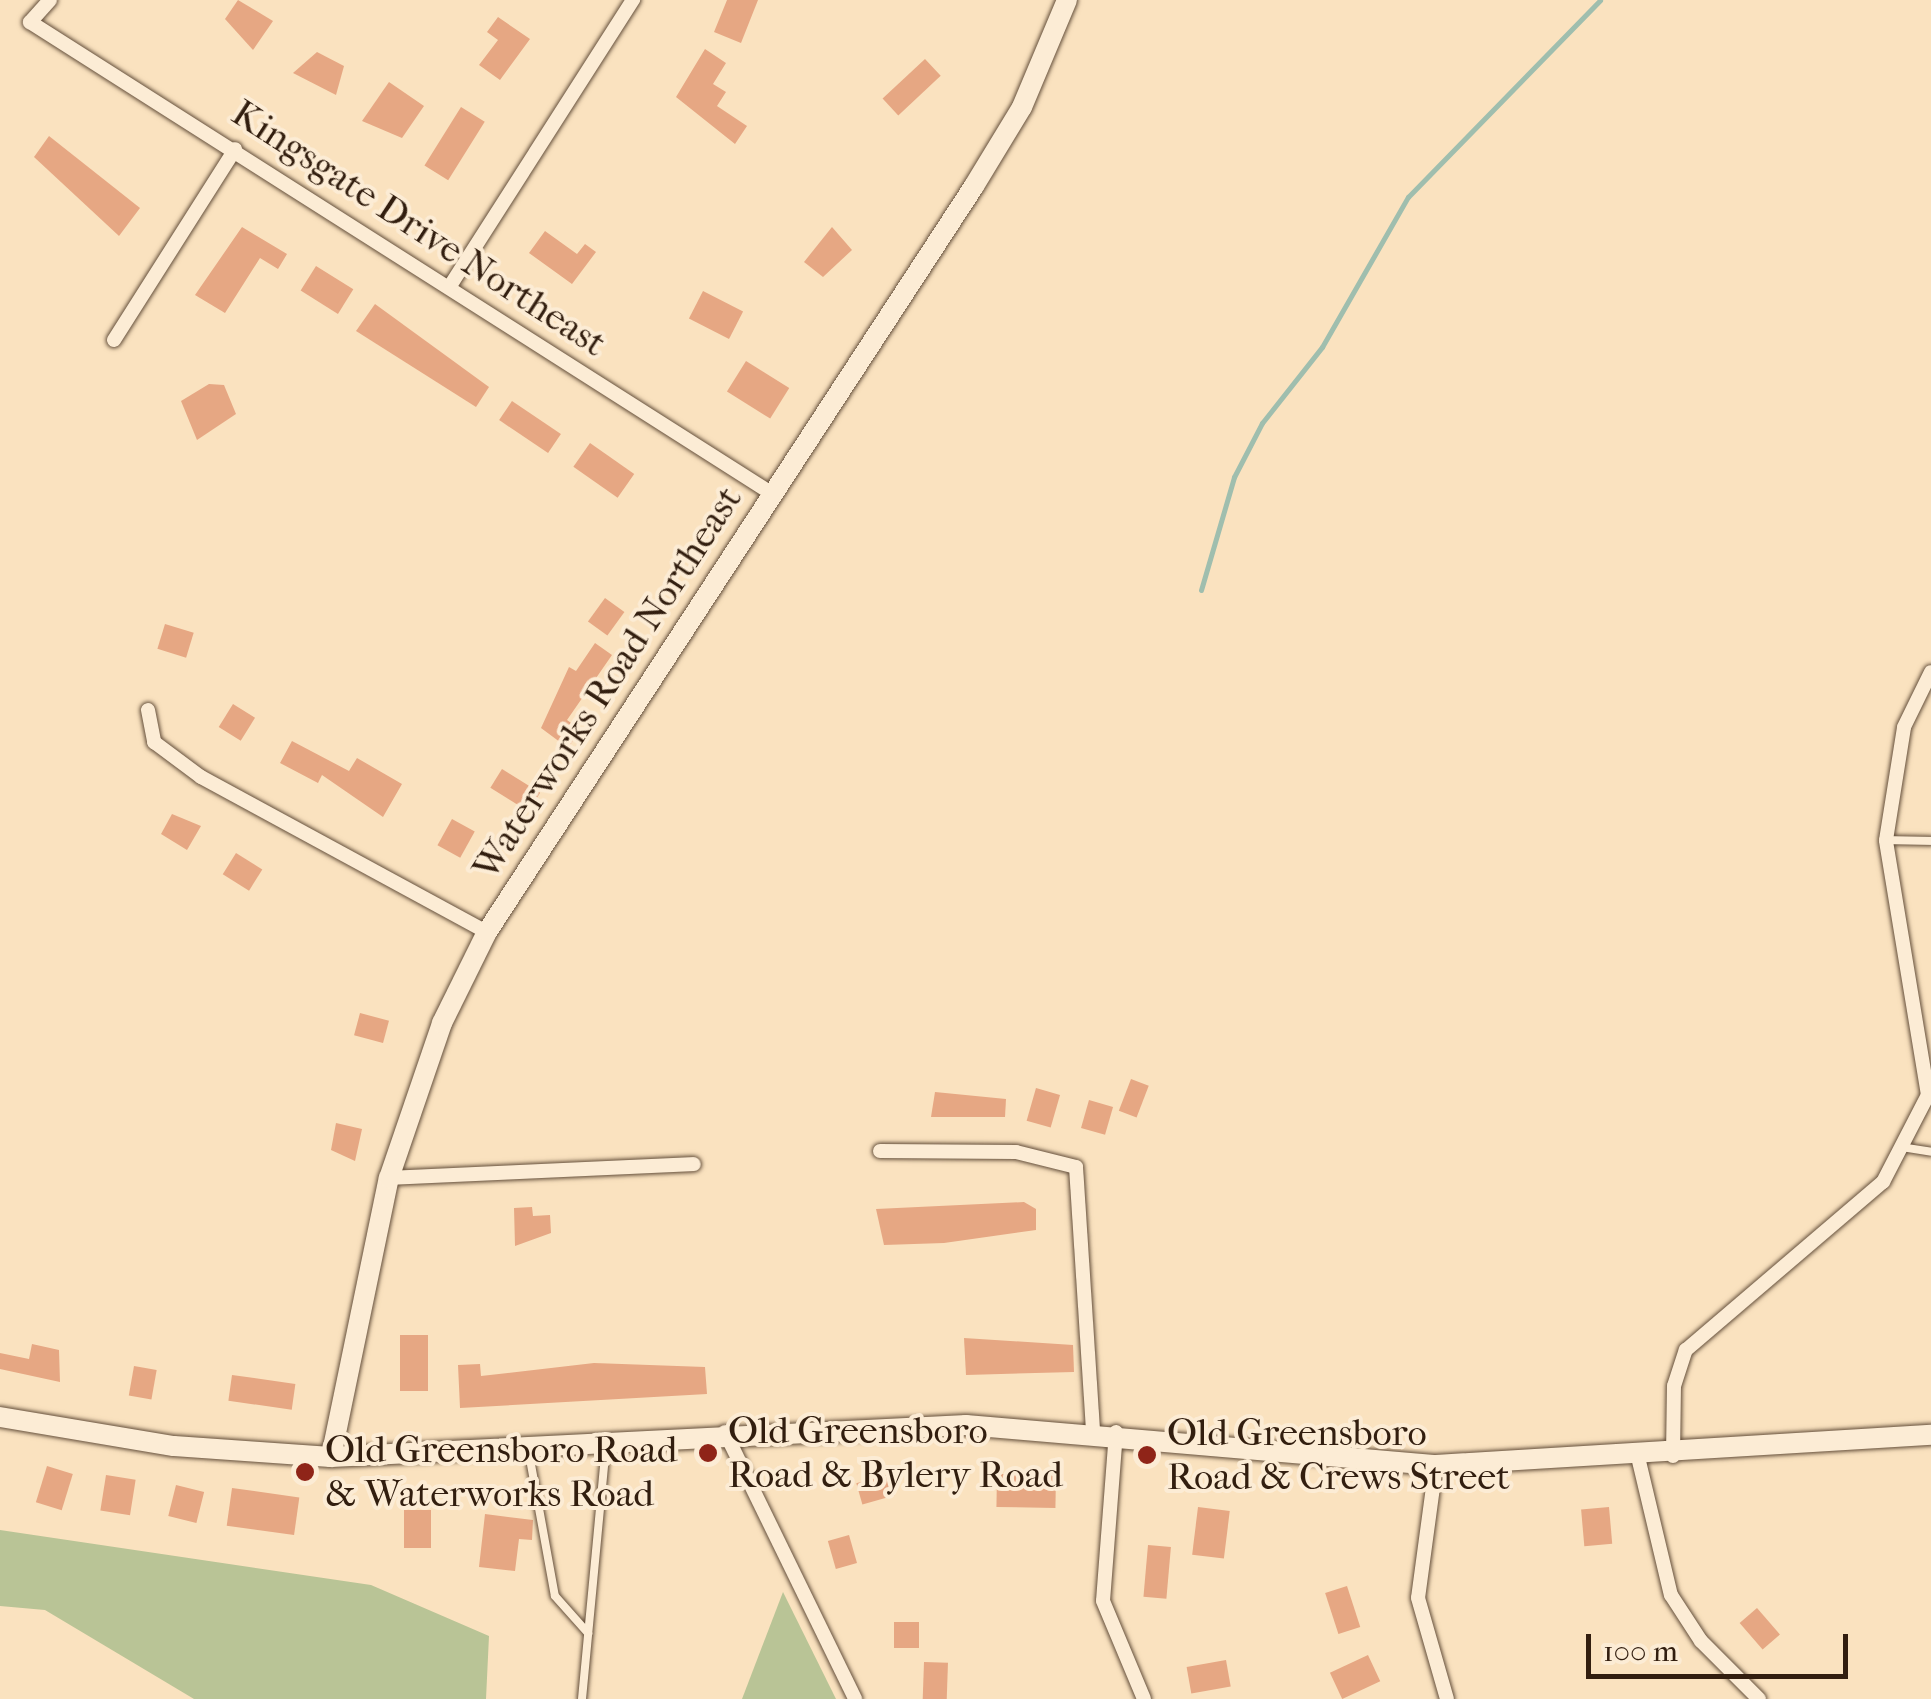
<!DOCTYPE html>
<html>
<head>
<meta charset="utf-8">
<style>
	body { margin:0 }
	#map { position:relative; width:1931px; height:1699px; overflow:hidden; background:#fae2bf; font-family:"IM FELL French Canon",serif }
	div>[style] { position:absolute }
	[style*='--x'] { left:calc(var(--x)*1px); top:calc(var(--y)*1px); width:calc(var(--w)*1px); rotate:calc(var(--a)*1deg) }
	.green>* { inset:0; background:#b9c496 }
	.stream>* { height:5px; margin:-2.5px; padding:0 2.5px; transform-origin:2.5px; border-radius:2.5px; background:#9fbeae }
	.building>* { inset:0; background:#e6a783; transform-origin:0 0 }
	.roads { filter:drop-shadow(0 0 2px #644f3b) drop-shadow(0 0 2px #644f3b) }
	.lane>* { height:8px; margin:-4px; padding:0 4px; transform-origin:4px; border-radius:4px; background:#fcecd5 }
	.street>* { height:14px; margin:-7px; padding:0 7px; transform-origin:7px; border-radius:7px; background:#fcecd5 }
	.secondary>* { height:20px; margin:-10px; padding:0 10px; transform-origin:10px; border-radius:10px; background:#fcecd5 }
	.dots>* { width:28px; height:28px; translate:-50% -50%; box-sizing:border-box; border:5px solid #fcecd5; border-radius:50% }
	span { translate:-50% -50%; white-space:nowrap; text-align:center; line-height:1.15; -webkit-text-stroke:8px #fcecd5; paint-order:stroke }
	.street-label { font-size:38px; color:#321e0f }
	.poi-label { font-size:38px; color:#321e0f }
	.left { translate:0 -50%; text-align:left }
	.scale { position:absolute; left:1586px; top:1634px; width:262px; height:45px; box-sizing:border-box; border:5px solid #321e0f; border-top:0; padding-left:12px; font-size:30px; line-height:35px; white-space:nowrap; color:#321e0f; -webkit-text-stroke:8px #fcecd5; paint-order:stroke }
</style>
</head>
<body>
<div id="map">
	<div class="green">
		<div style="clip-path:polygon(0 1530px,371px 1585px,489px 1636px,486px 1699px,194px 1699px,45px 1610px,0 1606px)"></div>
		<div style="clip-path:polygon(783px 1592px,836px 1699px,742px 1699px)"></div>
	</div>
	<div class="stream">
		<div style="--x:1201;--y:590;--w:118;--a:-73.7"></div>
		<div style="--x:1234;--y:477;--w:61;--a:-62.6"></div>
		<div style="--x:1262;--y:423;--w:97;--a:-51.7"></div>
		<div style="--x:1322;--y:347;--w:173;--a:-60.2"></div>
		<div style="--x:1408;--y:197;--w:275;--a:-45.7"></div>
	</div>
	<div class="building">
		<div style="clip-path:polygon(238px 0,273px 21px,253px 50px,225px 19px)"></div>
		<div style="clip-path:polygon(727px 0,758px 0,741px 43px,714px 32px)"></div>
		<div style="clip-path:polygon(498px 17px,530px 39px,500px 80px,479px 65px,498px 40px,487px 32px)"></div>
		<div style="clip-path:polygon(705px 49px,726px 63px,713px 84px,726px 92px,717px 106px,747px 126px,735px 144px,676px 97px)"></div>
		<div style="clip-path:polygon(317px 52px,344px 66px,336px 95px,293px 73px)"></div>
		<div style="left:925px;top:59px;width:23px;height:58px;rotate:47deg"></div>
		<div style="clip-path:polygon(389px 82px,424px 106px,402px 138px,362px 121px)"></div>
		<div style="left:461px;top:107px;width:28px;height:69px;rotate:32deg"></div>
		<div style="clip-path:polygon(49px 136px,140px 208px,119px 236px,34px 157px)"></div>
		<div style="clip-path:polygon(242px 227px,287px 254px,278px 269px,260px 258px,225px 313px,195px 295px)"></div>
		<div style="clip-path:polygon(832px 227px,852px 250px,823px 277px,804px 262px)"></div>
		<div style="clip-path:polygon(545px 231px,577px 254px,585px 244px,596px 252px,572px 284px,529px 253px)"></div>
		<div style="left:316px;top:266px;width:44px;height:29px;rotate:32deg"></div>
		<div style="left:703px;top:291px;width:45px;height:31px;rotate:27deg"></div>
		<div style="clip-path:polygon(375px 304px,489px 387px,476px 407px,356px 331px)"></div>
		<div style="left:746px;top:361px;width:51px;height:36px;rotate:32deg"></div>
		<div style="clip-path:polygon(209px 384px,224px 385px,236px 414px,197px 440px,181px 401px)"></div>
		<div style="left:512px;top:401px;width:59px;height:23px;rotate:34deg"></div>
		<div style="left:590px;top:443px;width:54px;height:29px;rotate:35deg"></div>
		<div style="left:605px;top:598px;width:24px;height:29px;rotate:36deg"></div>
		<div style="left:165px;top:624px;width:30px;height:26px;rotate:17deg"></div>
		<div style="clip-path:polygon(595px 643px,612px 655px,567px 720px,581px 730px,568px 748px,541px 728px,569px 667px,576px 671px)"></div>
		<div style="left:233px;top:704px;width:26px;height:27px;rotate:32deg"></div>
		<div style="clip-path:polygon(292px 741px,349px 771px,357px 758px,402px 784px,383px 817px,322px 775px,318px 783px,280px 763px)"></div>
		<div style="left:502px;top:769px;width:45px;height:22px;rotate:32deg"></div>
		<div style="clip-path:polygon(172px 814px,201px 826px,187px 850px,161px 834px)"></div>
		<div style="left:452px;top:819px;width:26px;height:30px;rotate:29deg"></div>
		<div style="left:236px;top:853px;width:31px;height:25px;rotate:32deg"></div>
		<div style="left:360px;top:1013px;width:30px;height:23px;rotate:15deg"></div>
		<div style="left:1131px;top:1079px;width:19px;height:34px;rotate:21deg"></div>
		<div style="left:1036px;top:1088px;width:25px;height:34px;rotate:16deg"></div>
		<div style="clip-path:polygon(935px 1092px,1006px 1099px,1005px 1117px,931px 1117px)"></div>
		<div style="left:1089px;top:1100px;width:25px;height:29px;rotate:16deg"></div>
		<div style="clip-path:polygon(336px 1123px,362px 1129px,355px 1161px,331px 1150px)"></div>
		<div style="clip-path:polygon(1024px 1202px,1036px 1209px,1036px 1230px,944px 1243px,884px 1245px,876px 1209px)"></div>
		<div style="clip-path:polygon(532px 1207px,533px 1216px,550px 1215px,551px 1233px,515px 1246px,514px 1208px)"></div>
		<div style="left:400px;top:1335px;width:28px;height:56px"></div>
		<div style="clip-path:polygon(964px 1338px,1073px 1345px,1074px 1372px,966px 1375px)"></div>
		<div style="clip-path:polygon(32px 1344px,59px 1350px,60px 1382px,0 1369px,0 1353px,29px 1359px)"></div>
		<div style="clip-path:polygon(594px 1363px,705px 1367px,707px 1394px,460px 1408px,458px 1365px,480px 1364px,481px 1376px)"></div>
		<div style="left:134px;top:1366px;width:23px;height:30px;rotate:10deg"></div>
		<div style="left:232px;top:1375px;width:64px;height:26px;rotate:8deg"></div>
		<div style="left:47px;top:1466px;width:27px;height:38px;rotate:17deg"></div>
		<div style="left:889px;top:1474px;width:22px;height:34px;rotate:74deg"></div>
		<div style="left:997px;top:1474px;width:59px;height:33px;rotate:1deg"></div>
		<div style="left:106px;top:1475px;width:30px;height:36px;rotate:9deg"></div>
		<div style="left:176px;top:1485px;width:29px;height:32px;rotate:14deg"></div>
		<div style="left:232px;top:1488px;width:68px;height:38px;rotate:8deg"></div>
		<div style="left:1198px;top:1507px;width:32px;height:48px;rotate:7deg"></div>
		<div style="left:1609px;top:1507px;width:37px;height:28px;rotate:85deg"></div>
		<div style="left:404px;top:1510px;width:27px;height:38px"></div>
		<div style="clip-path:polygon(485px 1514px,533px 1520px,532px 1540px,519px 1539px,515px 1571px,479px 1567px)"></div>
		<div style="left:849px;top:1535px;width:29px;height:22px;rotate:74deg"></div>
		<div style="left:1148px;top:1545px;width:23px;height:52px;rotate:5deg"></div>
		<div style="left:1347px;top:1586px;width:43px;height:23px;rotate:72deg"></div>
		<div style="left:1757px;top:1608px;width:35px;height:23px;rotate:49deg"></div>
		<div style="left:894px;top:1622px;width:25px;height:26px"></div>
		<div style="left:1368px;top:1655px;width:29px;height:42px;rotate:65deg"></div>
		<div style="left:1226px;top:1660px;width:27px;height:40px;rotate:80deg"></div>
		<div style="left:924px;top:1662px;width:24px;height:37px;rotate:2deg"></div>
	</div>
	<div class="roads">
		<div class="lane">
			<div style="--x:1886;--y:840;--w:45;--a:1.3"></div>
			<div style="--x:1901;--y:1147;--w:30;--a:9"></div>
			<div style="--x:528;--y:1448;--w:150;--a:79.7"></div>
			<div style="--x:555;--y:1596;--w:50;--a:48.3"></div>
			<div style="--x:582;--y:1699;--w:256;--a:-84.6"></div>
		</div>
		<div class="street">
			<div style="--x:50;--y:0;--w:30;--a:132"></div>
			<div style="--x:30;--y:22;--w:878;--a:32.44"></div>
			<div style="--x:450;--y:286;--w:340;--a:-57.4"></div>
			<div style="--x:114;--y:340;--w:226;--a:-57.6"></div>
			<div style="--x:148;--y:710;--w:33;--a:79"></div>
			<div style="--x:154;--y:742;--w:59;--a:36.7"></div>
			<div style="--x:201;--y:777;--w:325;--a:28.5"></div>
			<div style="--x:880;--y:1151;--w:136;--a:0.4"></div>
			<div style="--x:1016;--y:1152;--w:62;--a:14"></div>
			<div style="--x:1076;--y:1167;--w:266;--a:86.3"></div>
			<div style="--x:389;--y:1178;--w:305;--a:-2.6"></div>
			<div style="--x:725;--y:1432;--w:297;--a:64"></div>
			<div style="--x:1116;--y:1432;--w:169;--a:94.4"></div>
			<div style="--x:1103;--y:1601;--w:106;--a:67.3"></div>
			<div style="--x:1673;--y:1456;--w:70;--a:-89.2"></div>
			<div style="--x:1674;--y:1386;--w:38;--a:-72"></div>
			<div style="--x:1686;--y:1350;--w:259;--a:-40.5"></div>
			<div style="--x:1883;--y:1182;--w:98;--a:-62.7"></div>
			<div style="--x:1928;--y:1095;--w:258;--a:-99.4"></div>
			<div style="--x:1886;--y:840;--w:114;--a:-80.9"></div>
			<div style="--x:1904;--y:727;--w:61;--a:-63.9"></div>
			<div style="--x:1638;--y:1457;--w:142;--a:76.6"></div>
			<div style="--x:1671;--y:1595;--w:55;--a:56.9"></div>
			<div style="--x:1701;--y:1641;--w:82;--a:45"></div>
			<div style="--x:1436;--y:1465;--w:134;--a:97.7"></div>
			<div style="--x:1418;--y:1598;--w:105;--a:74"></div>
		</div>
		<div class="secondary">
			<div style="--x:0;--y:1417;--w:176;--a:9.5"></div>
			<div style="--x:174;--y:1446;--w:157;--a:4"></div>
			<div style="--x:331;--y:1457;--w:636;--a:-2.88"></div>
			<div style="--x:966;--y:1425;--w:472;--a:4.9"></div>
			<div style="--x:1436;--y:1465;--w:496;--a:-3.5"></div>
			<div style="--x:331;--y:1457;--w:285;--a:-78.3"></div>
			<div style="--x:389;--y:1178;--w:164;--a:-71.1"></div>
			<div style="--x:442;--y:1023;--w:102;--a:-63.7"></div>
			<div style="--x:487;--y:932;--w:891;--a:-56.86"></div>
			<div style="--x:974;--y:186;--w:92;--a:-58.7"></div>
			<div style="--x:1022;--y:107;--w:116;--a:-67.2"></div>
		</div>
	</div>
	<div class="dots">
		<div style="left:708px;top:1453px;background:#8f2418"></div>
		<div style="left:1147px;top:1455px;background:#8f2418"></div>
		<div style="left:305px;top:1472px;background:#8f2418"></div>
	</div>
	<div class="street-label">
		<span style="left:419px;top:228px;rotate:33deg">Kingsgate Drive Northeast</span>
		<span style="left:607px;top:683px;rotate:-57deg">Waterworks Road Northeast</span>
	</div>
	<div class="poi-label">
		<span class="left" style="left:728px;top:1453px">Old Greensboro<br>Road &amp; Bylery Road</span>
		<span class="left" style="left:1167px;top:1455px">Old Greensboro<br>Road &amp; Crews Street</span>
		<span class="left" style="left:325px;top:1472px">Old Greensboro Road<br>&amp; Waterworks Road</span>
	</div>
	<div class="scale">100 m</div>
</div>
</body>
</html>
